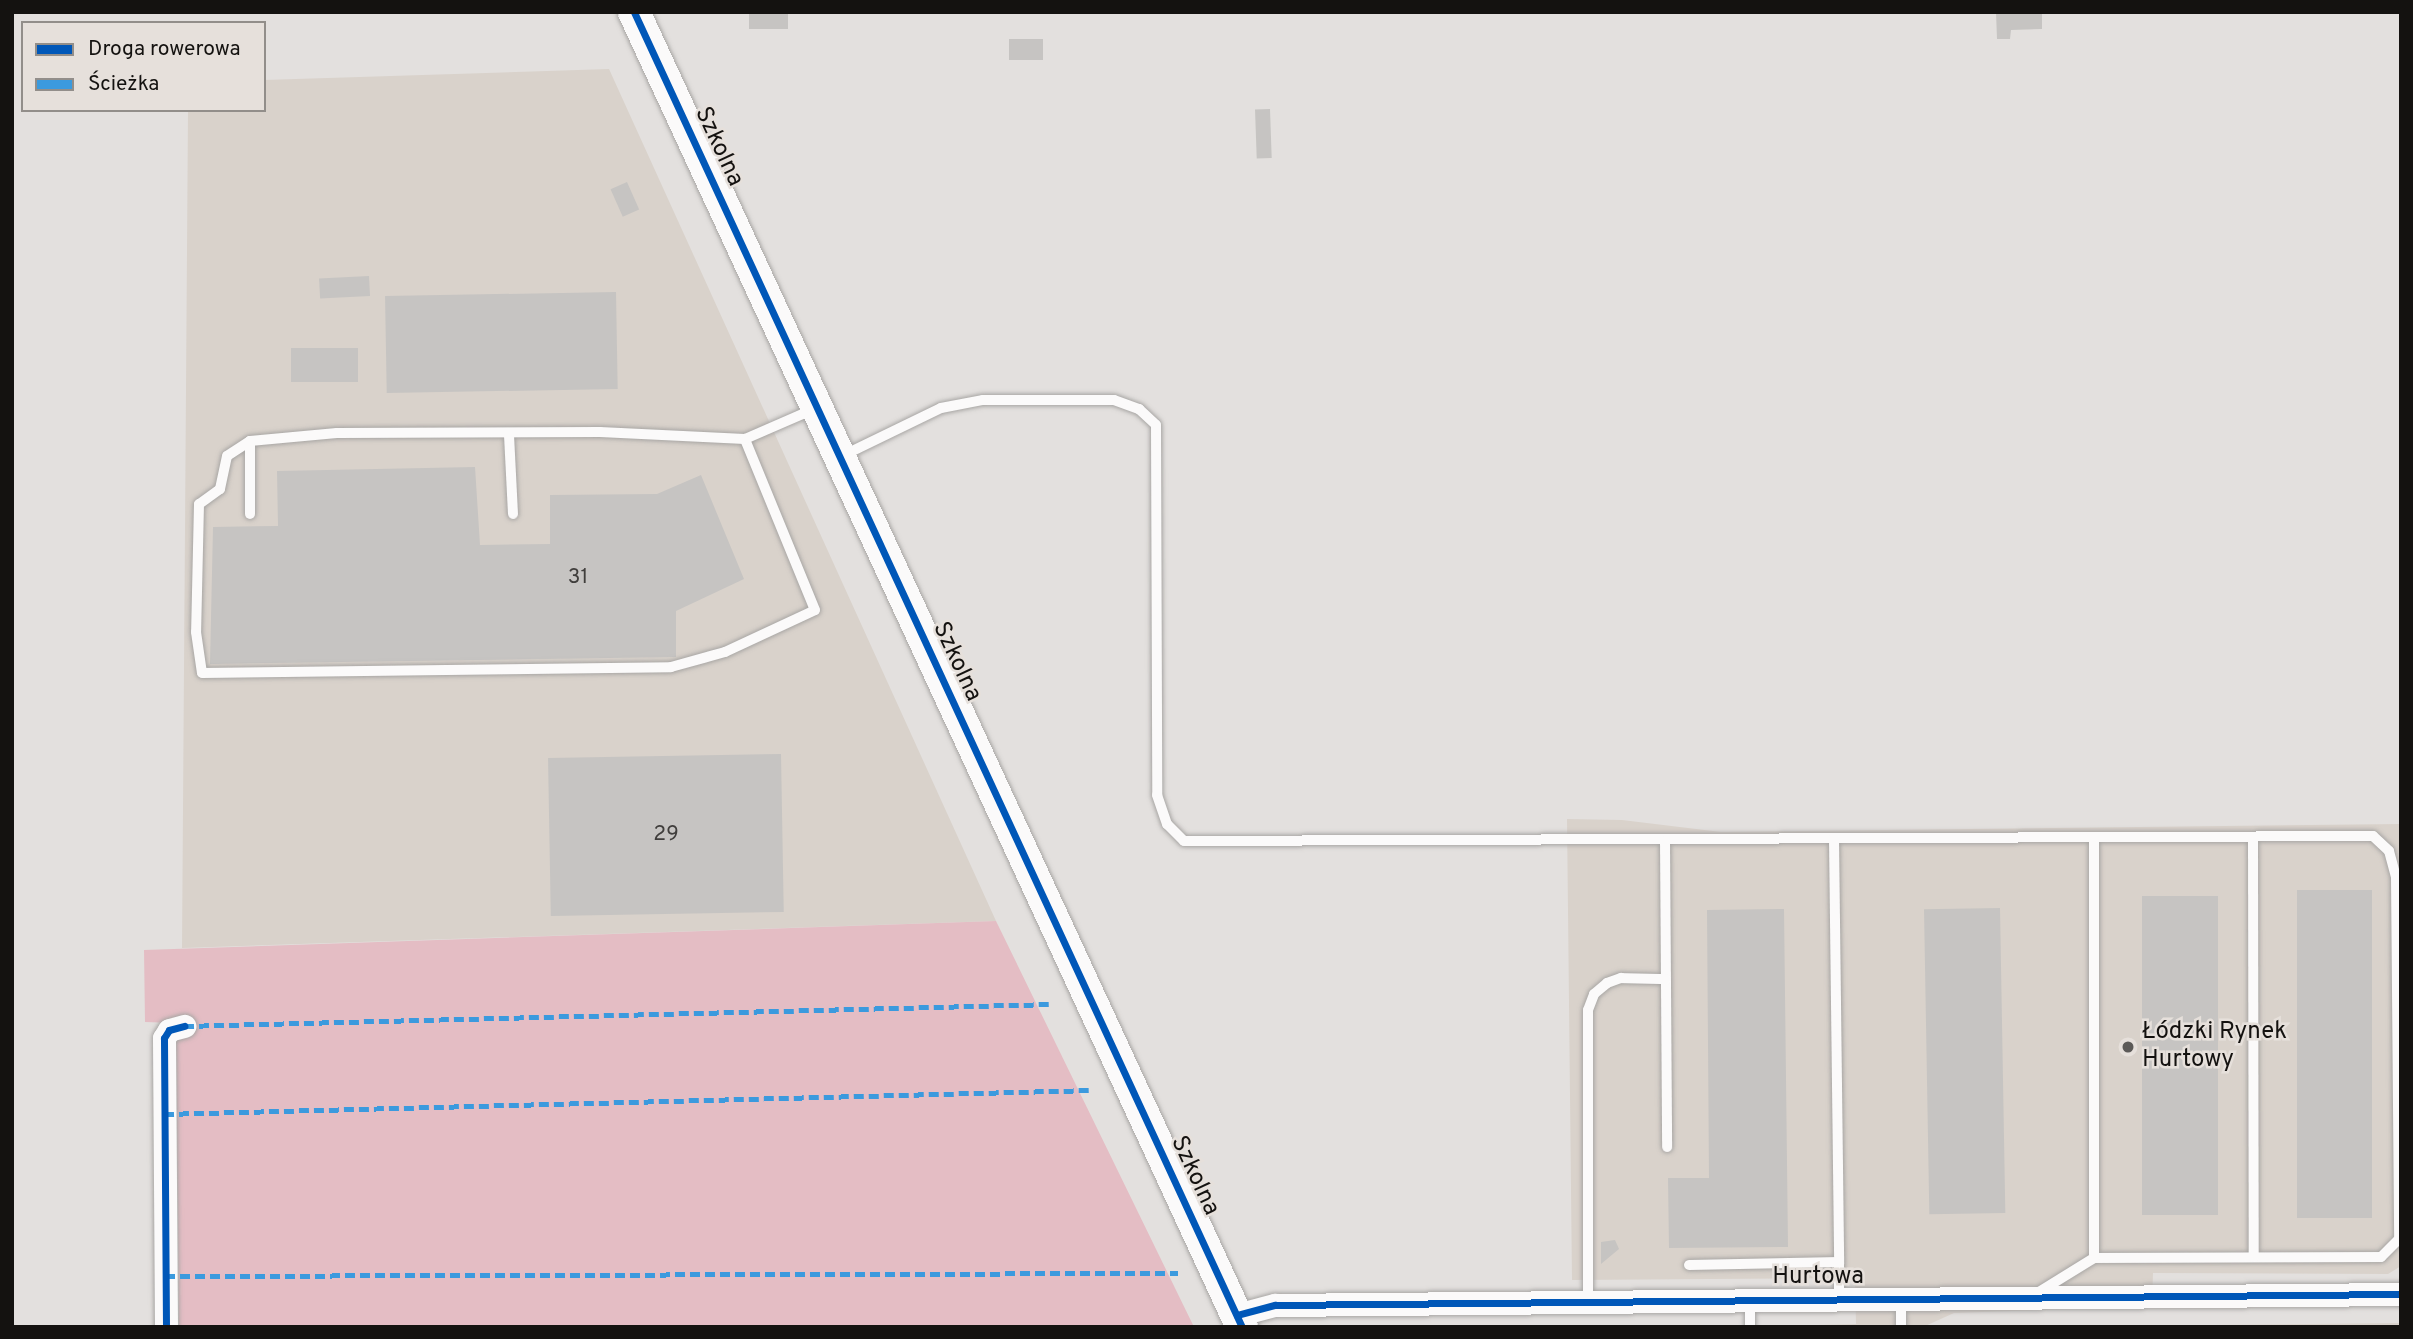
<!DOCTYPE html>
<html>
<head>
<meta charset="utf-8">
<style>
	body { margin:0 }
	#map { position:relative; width:2413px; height:1339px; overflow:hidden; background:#e3e0de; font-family:Overpass,sans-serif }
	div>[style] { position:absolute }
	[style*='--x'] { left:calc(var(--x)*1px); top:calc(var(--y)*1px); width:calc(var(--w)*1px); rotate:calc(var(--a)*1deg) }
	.built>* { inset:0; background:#d9d2cb }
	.green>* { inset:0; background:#e4bdc4 }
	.building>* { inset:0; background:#c6c4c2; transform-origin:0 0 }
	.roads { filter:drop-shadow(0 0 2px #a8a6a4) drop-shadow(0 0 2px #a8a6a4) }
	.lane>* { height:10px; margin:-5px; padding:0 5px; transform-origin:5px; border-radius:5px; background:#fbfafa }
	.street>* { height:23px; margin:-11.5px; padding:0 11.5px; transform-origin:11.5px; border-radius:11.5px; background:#fbfafa }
	.secondary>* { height:32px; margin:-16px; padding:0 16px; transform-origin:16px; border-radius:16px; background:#fbfafa }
	.quiet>* { height:5px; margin-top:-2.5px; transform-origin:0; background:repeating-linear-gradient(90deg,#3b9ade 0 10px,transparent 0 15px) }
	.cycleway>* { height:7px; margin:-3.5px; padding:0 3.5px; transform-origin:3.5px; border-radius:3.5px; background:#0057b8 }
	.dots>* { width:19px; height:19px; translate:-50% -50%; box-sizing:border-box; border:4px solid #e6e0db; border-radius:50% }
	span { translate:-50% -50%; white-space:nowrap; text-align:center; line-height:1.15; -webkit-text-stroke:5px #e6e0db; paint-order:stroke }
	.number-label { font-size:21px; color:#403e3c }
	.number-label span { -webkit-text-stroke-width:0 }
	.street-label { font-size:24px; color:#141210 }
	.poi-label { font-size:24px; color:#141210 }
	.left { translate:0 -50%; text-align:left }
	.frame { position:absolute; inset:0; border:14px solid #141210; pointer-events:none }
	.legend { position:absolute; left:21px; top:21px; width:245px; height:91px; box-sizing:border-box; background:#e6e0db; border:2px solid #928e8a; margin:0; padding:9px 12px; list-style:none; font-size:21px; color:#141210 }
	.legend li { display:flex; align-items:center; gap:14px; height:35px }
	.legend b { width:35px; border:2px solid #928e8a }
</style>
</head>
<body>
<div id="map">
	<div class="built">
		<div style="clip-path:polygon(609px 69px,996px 921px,182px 948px,188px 110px,264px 110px,264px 80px)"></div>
		<div style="clip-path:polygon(1567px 819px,1622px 820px,1721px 832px,2401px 824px,2401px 1266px,2388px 1274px,2153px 1273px,2152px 1306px,1954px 1313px,1923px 1327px,1745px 1327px,1856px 1324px,1855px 1278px,1572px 1280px)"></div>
		<div style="clip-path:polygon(2401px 1323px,2401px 1327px,2017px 1327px)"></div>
	</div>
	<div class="green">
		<div style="clip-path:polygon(996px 921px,1194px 1327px,179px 1327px,176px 1023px,145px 1022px,144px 950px)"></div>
	</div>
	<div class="building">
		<div style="left:749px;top:12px;width:39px;height:17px"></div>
		<div style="clip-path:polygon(1996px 12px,2042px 12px,2042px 29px,2011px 30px,2010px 39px,1997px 39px)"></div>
		<div style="left:1043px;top:39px;width:21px;height:34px;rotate:90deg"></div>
		<div style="left:1270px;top:109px;width:49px;height:15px;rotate:88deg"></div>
		<div style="left:627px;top:182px;width:30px;height:18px;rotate:66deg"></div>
		<div style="left:369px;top:276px;width:20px;height:50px;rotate:87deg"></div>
		<div style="left:616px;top:292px;width:97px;height:231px;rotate:89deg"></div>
		<div style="left:358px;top:348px;width:34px;height:67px;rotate:90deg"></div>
		<div style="clip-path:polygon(475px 467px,480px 545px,550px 544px,550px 495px,657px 494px,701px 475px,744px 579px,676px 611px,676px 657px,210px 664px,213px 527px,278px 526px,277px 471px)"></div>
		<div style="left:781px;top:754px;width:158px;height:233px;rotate:89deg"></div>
		<div style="left:2297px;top:890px;width:75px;height:328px"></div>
		<div style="left:2142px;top:896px;width:76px;height:319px"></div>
		<div style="left:2000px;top:908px;width:305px;height:76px;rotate:89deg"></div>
		<div style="clip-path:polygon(1784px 909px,1788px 1247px,1669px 1248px,1668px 1178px,1709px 1178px,1707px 910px)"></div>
		<div style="clip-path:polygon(1615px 1240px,1619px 1249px,1601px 1264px,1601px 1242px)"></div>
	</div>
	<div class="roads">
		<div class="lane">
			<div style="--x:509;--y:435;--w:79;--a:87.1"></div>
			<div style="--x:250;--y:441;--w:27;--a:147"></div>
			<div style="--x:227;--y:456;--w:34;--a:102"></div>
			<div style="--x:220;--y:489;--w:26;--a:144"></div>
			<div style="--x:199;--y:504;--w:128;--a:91.3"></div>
			<div style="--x:196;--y:632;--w:41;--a:81.7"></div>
			<div style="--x:202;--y:673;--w:469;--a:-0.7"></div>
			<div style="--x:671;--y:667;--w:56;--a:-15.5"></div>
			<div style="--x:725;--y:652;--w:99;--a:-25"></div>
			<div style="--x:815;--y:610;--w:185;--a:-112.3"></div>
			<div style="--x:842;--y:456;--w:110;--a:-25.9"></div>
			<div style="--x:941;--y:408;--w:43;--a:-10.8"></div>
			<div style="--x:983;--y:400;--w:131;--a:0"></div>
			<div style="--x:1114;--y:400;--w:27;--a:20"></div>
			<div style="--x:1139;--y:409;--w:23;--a:43"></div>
			<div style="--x:1156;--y:425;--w:370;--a:89.8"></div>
			<div style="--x:1157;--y:795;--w:31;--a:71"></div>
			<div style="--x:1167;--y:824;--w:24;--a:45"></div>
			<div style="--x:1184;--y:841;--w:1189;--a:-0.24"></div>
			<div style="--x:2373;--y:836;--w:22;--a:43"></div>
			<div style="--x:2389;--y:851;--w:27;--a:75"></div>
			<div style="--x:2396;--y:877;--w:362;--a:89.5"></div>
			<div style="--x:2399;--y:1239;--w:25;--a:135"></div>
			<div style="--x:2381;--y:1257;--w:287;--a:179.8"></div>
			<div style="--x:2094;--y:1258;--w:65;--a:148.3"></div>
			<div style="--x:250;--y:514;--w:73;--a:-90"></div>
			<div style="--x:250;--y:441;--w:87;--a:-5.3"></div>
			<div style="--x:337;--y:433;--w:263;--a:-0.2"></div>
			<div style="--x:600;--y:432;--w:145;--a:2.8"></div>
			<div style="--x:745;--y:439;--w:75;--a:-23.5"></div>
			<div style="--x:1834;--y:839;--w:423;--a:89.3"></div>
			<div style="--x:2253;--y:839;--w:418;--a:89.9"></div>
			<div style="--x:2094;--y:840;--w:418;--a:90"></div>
			<div style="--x:1665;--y:841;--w:306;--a:89.6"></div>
			<div style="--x:1689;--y:1265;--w:150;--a:-1.1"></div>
			<div style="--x:1839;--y:1262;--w:35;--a:90"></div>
			<div style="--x:1588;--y:1300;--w:290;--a:-90"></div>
			<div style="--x:1588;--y:1010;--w:17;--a:-69"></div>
			<div style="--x:1594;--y:994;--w:17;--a:-40"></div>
			<div style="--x:1607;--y:983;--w:15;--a:-20"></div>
			<div style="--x:1621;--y:978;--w:45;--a:1.3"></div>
			<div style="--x:1750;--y:1300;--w:27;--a:90"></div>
			<div style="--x:1901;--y:1327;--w:29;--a:-90"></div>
		</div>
		<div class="street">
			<div style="--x:1237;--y:1315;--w:39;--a:-15"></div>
			<div style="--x:1275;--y:1305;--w:1126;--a:-0.56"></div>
			<div style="--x:166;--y:1327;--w:289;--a:-90.4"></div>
			<div style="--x:164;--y:1038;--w:9;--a:-58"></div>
			<div style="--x:169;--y:1030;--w:16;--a:-15"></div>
		</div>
		<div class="secondary">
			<div style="--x:634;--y:12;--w:1449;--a:65.19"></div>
		</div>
	</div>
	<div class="quiet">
		<div style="--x:184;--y:1026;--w:869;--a:-1.45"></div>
		<div style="--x:164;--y:1114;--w:929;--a:-1.48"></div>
		<div style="--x:165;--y:1276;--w:1013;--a:-0.17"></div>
	</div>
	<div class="cycleway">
		<div style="--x:634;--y:12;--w:1449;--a:65.19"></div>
		<div style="--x:1237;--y:1315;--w:39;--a:-15"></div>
		<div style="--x:1275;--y:1305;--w:1126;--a:-0.56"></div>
		<div style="--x:166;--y:1327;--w:289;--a:-90.4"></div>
		<div style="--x:164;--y:1038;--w:9;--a:-58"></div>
		<div style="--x:169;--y:1030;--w:16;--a:-15"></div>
	</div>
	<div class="dots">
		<div style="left:2128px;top:1047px;background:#5c5a58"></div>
	</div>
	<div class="number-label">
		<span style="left:578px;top:578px">31</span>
		<span style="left:666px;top:835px">29</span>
	</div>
	<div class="street-label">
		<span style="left:718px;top:147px;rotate:65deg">Szkolna</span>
		<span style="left:956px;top:662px;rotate:65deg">Szkolna</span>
		<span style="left:1194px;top:1176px;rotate:65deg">Szkolna</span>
		<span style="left:1818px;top:1278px">Hurtowa</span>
	</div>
	<div class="poi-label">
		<span class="left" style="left:2142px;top:1047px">Łódzki Rynek<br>Hurtowy</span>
	</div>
	<div class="frame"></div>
	<ul class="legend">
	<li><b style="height:9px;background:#0057b8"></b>Droga rowerowa</li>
	<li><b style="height:9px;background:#3b9ade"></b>Ścieżka</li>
	</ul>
</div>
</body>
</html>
